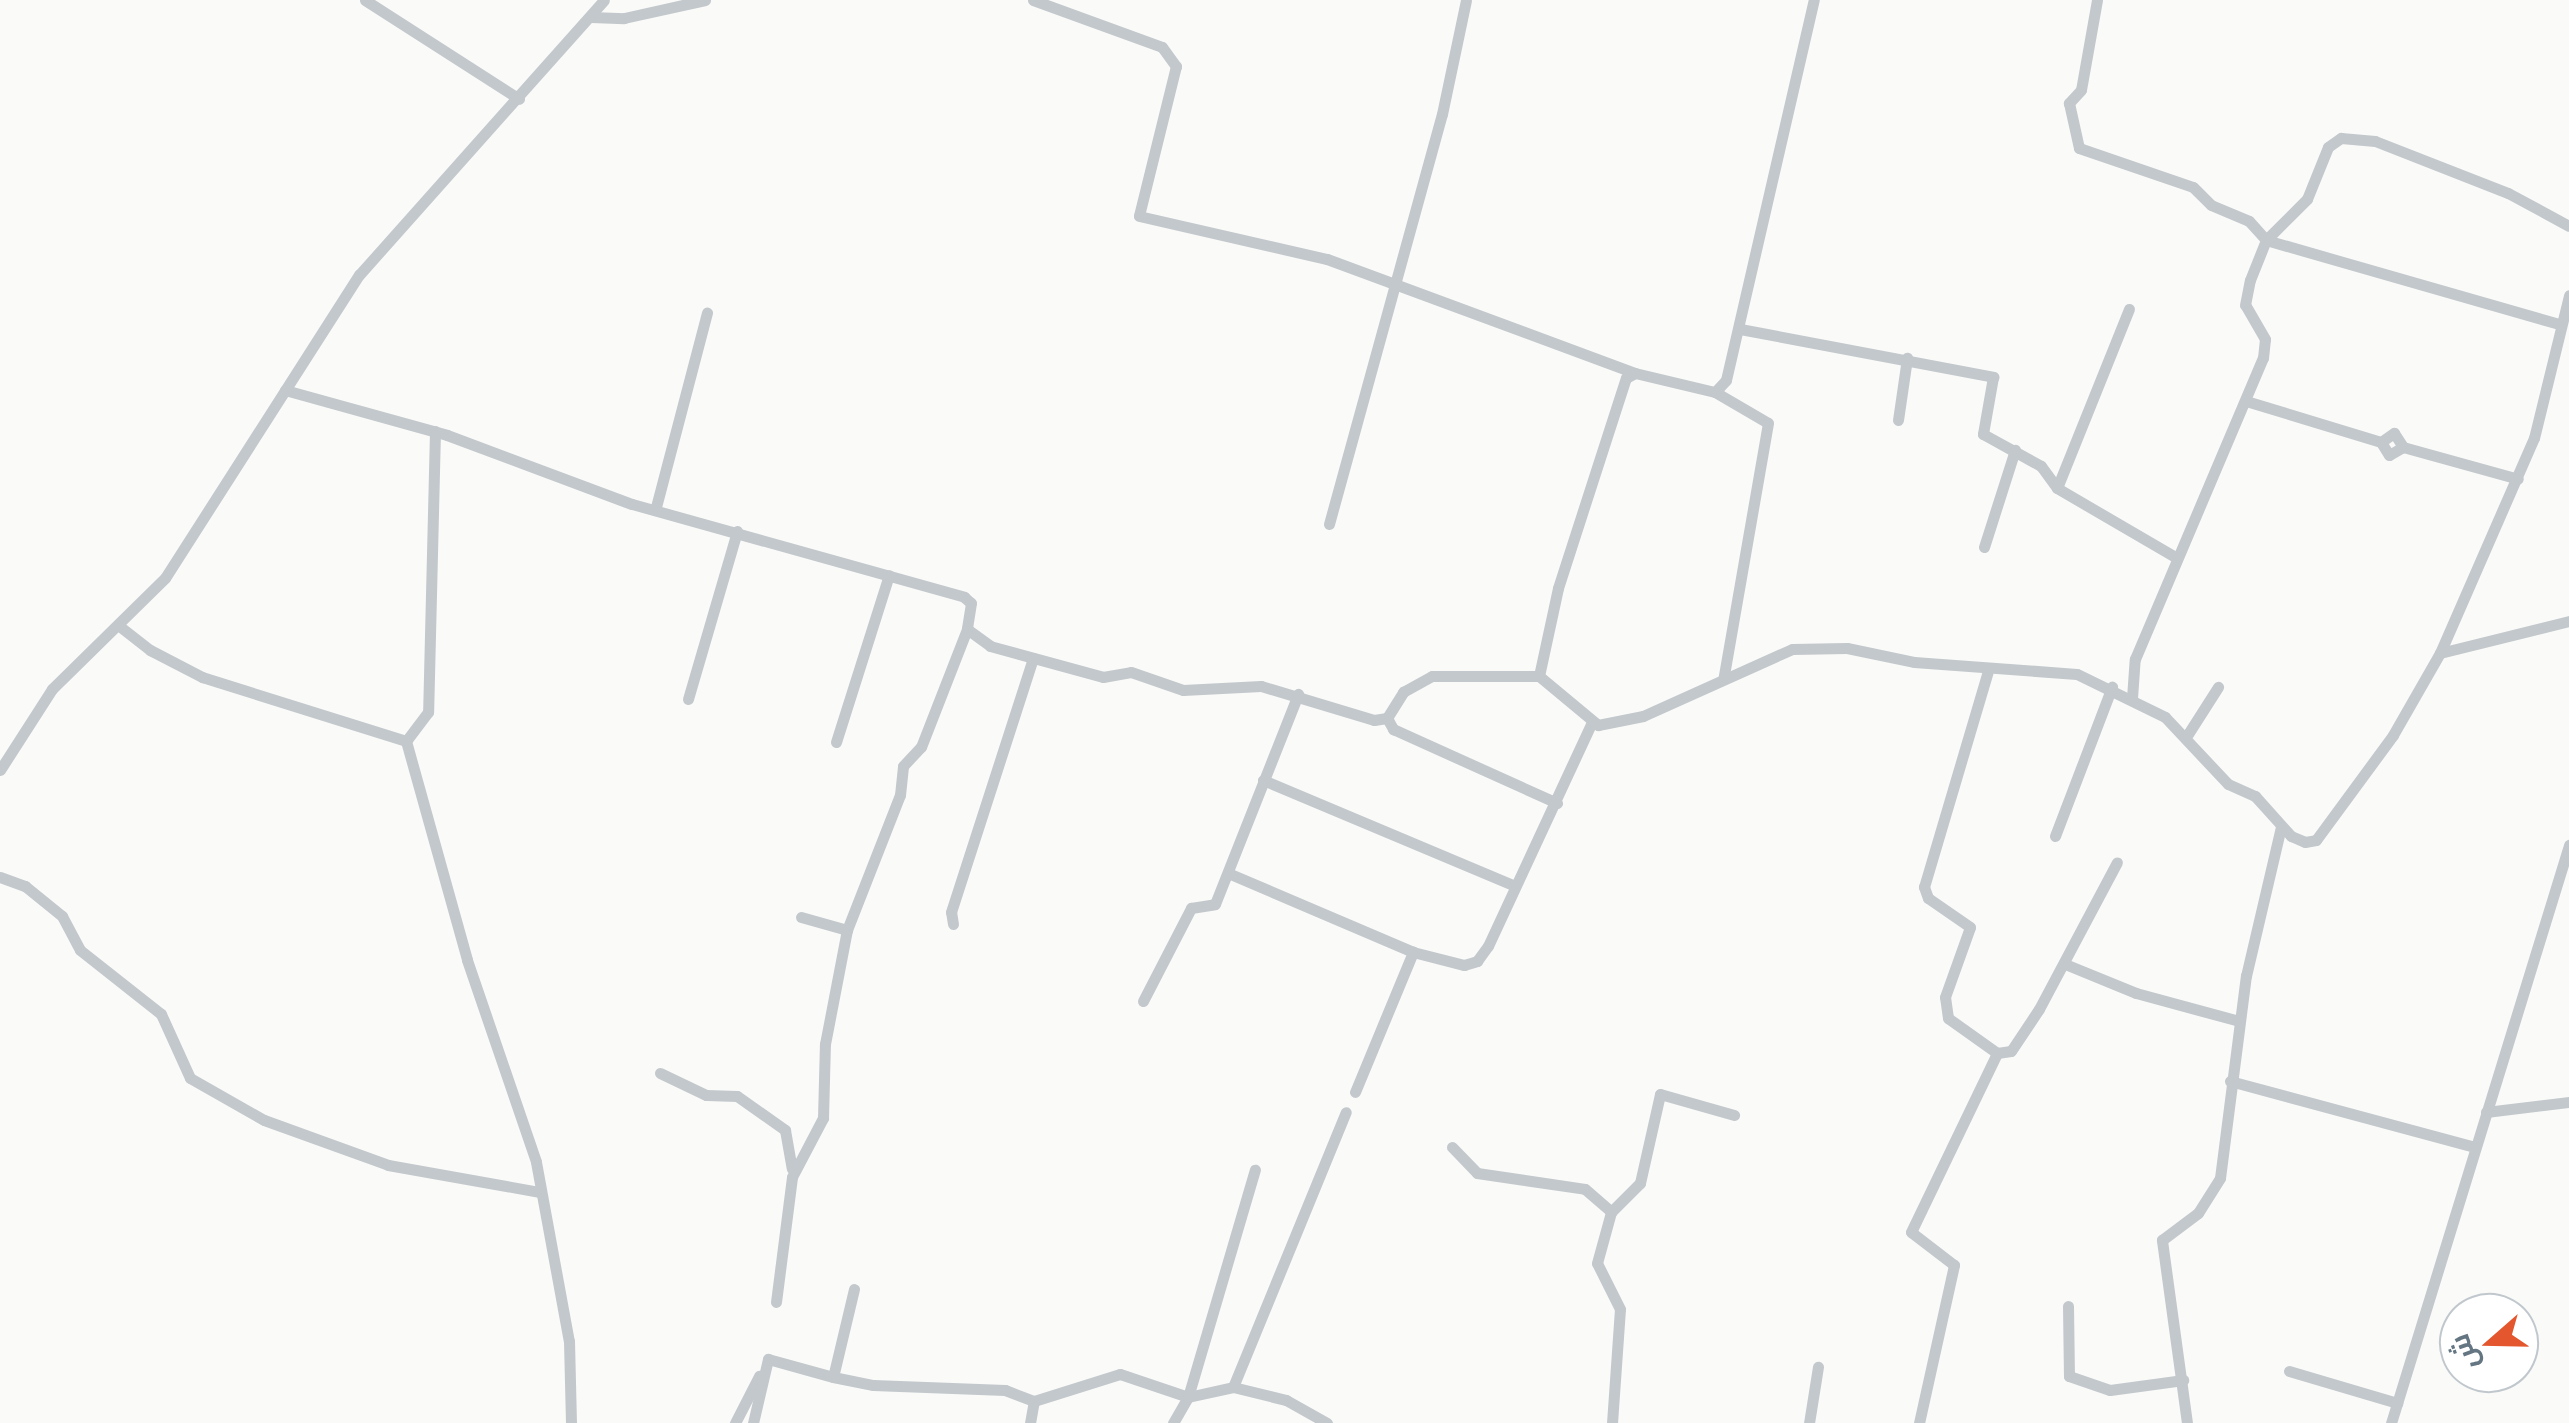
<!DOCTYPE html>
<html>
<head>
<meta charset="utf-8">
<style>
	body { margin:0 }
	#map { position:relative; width:2569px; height:1423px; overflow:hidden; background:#fafaf8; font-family:"Noto Sans",Cairo,sans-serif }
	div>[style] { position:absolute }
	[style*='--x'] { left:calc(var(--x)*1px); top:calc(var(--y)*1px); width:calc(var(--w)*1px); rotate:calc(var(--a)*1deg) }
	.minor>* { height:11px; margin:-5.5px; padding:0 5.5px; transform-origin:5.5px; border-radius:5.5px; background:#c3c8cc }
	span { translate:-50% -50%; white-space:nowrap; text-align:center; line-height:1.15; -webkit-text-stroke:10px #fff; paint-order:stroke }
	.north { position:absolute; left:2439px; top:1293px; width:100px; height:100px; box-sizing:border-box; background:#fff; border:2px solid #c1c8cd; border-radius:50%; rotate:250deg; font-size:28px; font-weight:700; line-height:40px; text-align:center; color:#657683 }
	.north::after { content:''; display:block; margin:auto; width:35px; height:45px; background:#e4572e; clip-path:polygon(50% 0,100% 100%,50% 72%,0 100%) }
</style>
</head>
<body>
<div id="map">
	<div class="minor">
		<div style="--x:365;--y:0;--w:183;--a:32.7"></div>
		<div style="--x:1033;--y:0;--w:137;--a:20"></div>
		<div style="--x:1162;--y:47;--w:24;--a:54"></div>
		<div style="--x:1176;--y:66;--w:154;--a:103.9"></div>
		<div style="--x:1139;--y:216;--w:193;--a:12.9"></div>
		<div style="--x:1327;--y:259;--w:328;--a:20.3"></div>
		<div style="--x:2097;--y:0;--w:91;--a:100.1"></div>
		<div style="--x:2081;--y:90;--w:18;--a:133"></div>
		<div style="--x:2069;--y:103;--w:46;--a:77.5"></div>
		<div style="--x:2079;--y:148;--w:120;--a:18.9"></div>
		<div style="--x:2193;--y:187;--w:25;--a:45"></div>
		<div style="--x:2211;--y:205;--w:41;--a:22.8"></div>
		<div style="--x:2249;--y:221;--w:25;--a:48"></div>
		<div style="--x:2266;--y:240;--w:304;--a:16"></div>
		<div style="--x:591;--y:17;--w:33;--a:2"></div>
		<div style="--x:624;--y:18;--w:83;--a:-12.5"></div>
		<div style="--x:1740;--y:329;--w:258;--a:10.7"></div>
		<div style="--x:1993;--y:377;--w:58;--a:100"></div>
		<div style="--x:1983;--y:434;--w:66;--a:28.9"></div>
		<div style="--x:2041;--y:466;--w:27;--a:54"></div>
		<div style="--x:2057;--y:488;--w:137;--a:30.3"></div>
		<div style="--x:285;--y:390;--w:168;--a:15.5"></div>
		<div style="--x:447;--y:435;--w:197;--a:20.5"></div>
		<div style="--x:632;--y:504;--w:345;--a:15.6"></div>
		<div style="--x:964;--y:597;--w:9;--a:41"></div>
		<div style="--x:971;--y:603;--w:26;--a:99"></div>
		<div style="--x:967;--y:629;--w:29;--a:36"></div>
		<div style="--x:990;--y:646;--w:117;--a:15.3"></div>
		<div style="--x:1103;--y:677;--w:28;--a:-10"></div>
		<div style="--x:1131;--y:672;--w:55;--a:19.1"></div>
		<div style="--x:1183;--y:690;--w:78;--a:-2.9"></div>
		<div style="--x:1261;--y:686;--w:118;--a:16.7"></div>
		<div style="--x:1374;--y:720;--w:13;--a:-9"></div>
		<div style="--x:1387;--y:718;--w:31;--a:-58"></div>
		<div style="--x:1403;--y:692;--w:33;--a:-29"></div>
		<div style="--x:1432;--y:676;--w:107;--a:0"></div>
		<div style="--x:1539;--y:676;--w:77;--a:39.7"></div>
		<div style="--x:1598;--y:725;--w:46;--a:-11.3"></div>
		<div style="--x:1643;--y:716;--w:163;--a:-24.2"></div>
		<div style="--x:1792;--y:649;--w:55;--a:-1"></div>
		<div style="--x:1847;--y:648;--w:68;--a:11.8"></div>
		<div style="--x:1914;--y:662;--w:163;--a:4.2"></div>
		<div style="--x:2077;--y:674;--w:98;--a:26"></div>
		<div style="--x:2165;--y:717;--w:92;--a:46.8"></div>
		<div style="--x:2228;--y:784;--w:30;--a:24"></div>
		<div style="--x:2255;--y:796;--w:54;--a:48"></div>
		<div style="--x:2291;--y:836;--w:15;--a:23"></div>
		<div style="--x:2305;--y:842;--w:11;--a:-10"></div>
		<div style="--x:2316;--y:840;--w:130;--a:-53.7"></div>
		<div style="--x:2393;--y:735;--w:95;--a:-60.2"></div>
		<div style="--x:2440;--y:653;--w:133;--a:-13.9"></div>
		<div style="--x:1715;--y:392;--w:61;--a:30.3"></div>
		<div style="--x:1768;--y:423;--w:257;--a:99.9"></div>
		<div style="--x:2246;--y:401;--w:141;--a:16.9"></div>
		<div style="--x:1898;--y:420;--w:63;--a:-81.7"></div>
		<div style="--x:435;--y:431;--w:281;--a:91.4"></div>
		<div style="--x:428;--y:712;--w:36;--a:127"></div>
		<div style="--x:406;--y:741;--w:227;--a:74.4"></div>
		<div style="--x:467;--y:960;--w:213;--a:71.1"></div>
		<div style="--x:536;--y:1162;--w:182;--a:79.6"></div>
		<div style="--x:569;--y:1341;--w:82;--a:88.6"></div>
		<div style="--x:2403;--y:447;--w:16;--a:150"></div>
		<div style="--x:2389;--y:455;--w:15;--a:-122"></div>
		<div style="--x:2381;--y:442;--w:16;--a:-35"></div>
		<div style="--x:2394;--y:433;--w:17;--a:57"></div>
		<div style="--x:2403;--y:447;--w:119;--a:15.5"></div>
		<div style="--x:2057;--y:488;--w:193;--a:-68.1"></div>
		<div style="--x:656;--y:507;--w:201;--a:-75.3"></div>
		<div style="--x:1329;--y:524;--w:425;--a:-74.6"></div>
		<div style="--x:1442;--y:114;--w:116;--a:-78.1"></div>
		<div style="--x:1984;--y:547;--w:102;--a:-72.3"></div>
		<div style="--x:118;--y:625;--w:41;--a:38"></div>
		<div style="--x:150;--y:650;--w:59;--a:27.4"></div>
		<div style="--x:202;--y:677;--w:214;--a:17.4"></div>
		<div style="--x:2440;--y:653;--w:235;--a:-66.4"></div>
		<div style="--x:2534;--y:438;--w:147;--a:-76.2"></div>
		<div style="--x:1539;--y:676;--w:90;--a:-77.8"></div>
		<div style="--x:1558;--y:588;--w:221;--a:-72.1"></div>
		<div style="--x:1626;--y:378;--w:10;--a:-29"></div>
		<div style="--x:1635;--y:373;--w:82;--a:13.4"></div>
		<div style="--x:1715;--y:392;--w:16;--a:-47"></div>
		<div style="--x:1726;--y:380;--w:390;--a:-77"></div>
		<div style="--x:2132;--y:698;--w:39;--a:-86"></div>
		<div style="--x:2135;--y:659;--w:327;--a:-67"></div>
		<div style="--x:2263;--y:358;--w:19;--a:-84"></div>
		<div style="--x:2265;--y:339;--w:39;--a:-120"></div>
		<div style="--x:2245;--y:305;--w:25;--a:-79"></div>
		<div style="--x:2250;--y:280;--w:43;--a:-68.2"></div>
		<div style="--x:2266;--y:240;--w:58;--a:-45"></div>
		<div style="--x:2307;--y:199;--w:56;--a:-68"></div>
		<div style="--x:2328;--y:147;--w:16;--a:-35"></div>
		<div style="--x:2341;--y:138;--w:34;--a:5"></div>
		<div style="--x:2375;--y:141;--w:143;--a:21.4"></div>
		<div style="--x:2508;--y:193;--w:69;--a:28.4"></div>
		<div style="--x:688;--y:699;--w:175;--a:-73.7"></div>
		<div style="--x:1387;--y:718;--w:13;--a:61"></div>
		<div style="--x:1393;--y:729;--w:180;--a:24.3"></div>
		<div style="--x:2188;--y:734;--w:56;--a:-57.4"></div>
		<div style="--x:836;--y:742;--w:175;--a:-72.4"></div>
		<div style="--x:0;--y:770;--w:96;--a:-57.3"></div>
		<div style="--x:52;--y:689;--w:158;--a:-44.5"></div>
		<div style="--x:165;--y:578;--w:360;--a:-57.4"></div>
		<div style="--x:359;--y:275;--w:368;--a:-48.3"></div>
		<div style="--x:1263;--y:780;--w:271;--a:22.8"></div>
		<div style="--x:2055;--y:836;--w:160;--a:-69.1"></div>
		<div style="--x:1228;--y:873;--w:201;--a:23.1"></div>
		<div style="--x:0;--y:877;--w:27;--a:20"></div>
		<div style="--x:25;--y:886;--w:48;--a:39"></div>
		<div style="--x:62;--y:916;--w:38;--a:62"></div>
		<div style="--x:80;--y:950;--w:103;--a:38.3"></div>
		<div style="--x:161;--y:1014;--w:70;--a:65.6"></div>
		<div style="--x:190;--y:1078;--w:85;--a:29.6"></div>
		<div style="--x:264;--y:1120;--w:132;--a:19.9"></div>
		<div style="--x:388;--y:1165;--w:153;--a:10.1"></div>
		<div style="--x:801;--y:917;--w:48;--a:15.8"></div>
		<div style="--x:847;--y:930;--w:145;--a:-68.6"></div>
		<div style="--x:900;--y:795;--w:29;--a:-84"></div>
		<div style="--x:903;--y:766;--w:26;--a:-47"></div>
		<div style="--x:921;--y:747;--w:127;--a:-68.7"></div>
		<div style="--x:953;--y:924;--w:12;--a:-99"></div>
		<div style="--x:951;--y:912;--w:267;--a:-72.1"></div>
		<div style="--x:2065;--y:964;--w:77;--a:22.2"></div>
		<div style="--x:2136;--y:993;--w:107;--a:15.2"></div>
		<div style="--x:1143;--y:1001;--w:105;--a:-62.7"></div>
		<div style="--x:1191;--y:908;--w:24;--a:-9"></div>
		<div style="--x:1215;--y:904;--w:226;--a:-68.4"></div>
		<div style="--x:1997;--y:1053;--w:14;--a:-8"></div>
		<div style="--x:2011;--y:1051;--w:50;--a:-56.3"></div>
		<div style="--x:2039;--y:1009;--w:166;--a:-62"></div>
		<div style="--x:660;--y:1073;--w:51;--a:25.6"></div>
		<div style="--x:706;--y:1095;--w:31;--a:2"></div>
		<div style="--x:737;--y:1096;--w:59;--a:35.3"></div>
		<div style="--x:785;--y:1130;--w:39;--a:80"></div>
		<div style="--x:2230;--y:1081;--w:254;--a:15.1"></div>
		<div style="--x:1355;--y:1092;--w:152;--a:-67.5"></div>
		<div style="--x:1413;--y:952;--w:53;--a:14.3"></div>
		<div style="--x:1464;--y:965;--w:14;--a:-17"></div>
		<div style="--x:1477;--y:961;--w:19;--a:-54"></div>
		<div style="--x:1488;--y:946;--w:247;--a:-65.1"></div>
		<div style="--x:2486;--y:1112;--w:84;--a:-6.9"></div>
		<div style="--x:1452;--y:1147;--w:36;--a:46"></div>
		<div style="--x:1477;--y:1173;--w:109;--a:8.4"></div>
		<div style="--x:1585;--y:1189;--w:35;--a:41"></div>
		<div style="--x:854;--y:1289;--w:90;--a:103.4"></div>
		<div style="--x:833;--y:1377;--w:41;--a:11.3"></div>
		<div style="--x:873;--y:1385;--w:132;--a:2.2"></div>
		<div style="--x:1005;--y:1390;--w:31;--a:21"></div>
		<div style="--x:1034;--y:1401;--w:90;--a:-17.4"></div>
		<div style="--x:1120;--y:1374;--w:72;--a:18.7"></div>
		<div style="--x:1188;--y:1397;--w:46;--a:-12.5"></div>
		<div style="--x:1233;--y:1387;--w:55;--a:13.8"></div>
		<div style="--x:1286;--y:1400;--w:47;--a:29.3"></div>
		<div style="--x:776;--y:1302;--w:126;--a:-82.7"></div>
		<div style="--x:792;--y:1177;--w:67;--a:-62.3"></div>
		<div style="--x:823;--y:1118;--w:74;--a:-88.5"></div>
		<div style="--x:825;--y:1044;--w:116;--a:-79.1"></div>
		<div style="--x:2068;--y:1306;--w:70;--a:89.2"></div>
		<div style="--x:2069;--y:1376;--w:43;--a:18.9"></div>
		<div style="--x:2110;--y:1390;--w:74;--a:-7.8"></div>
		<div style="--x:2289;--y:1371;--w:113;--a:16.5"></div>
		<div style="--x:1233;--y:1387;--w:297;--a:-67.7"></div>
		<div style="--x:735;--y:1423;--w:53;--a:-62.9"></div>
		<div style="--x:753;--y:1423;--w:66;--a:-76.8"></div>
		<div style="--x:768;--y:1359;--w:67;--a:15.5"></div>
		<div style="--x:1030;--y:1423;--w:22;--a:-80"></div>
		<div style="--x:1173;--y:1423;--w:30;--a:-60"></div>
		<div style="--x:1188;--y:1397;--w:237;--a:-73.6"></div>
		<div style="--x:1612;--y:1423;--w:114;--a:-86"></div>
		<div style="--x:1620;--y:1309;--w:51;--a:-116.6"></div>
		<div style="--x:1597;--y:1263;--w:53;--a:-74.6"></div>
		<div style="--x:1611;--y:1212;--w:41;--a:-45"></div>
		<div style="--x:1640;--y:1183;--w:91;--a:-77.3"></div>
		<div style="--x:1660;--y:1094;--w:77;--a:15.8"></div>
		<div style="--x:1809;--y:1423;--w:57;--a:-80.9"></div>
		<div style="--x:1919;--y:1423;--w:162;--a:-77.5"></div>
		<div style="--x:1954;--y:1265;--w:54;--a:-142.5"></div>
		<div style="--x:1911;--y:1232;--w:199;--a:-64.3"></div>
		<div style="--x:1997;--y:1053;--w:60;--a:-144.5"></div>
		<div style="--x:1948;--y:1018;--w:21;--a:-98"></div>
		<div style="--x:1945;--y:997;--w:74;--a:-70.3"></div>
		<div style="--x:1970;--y:927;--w:51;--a:-145.4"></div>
		<div style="--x:1928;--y:898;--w:12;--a:-110"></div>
		<div style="--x:1924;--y:887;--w:228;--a:-73.5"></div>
		<div style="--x:2187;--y:1423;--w:185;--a:-97.8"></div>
		<div style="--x:2162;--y:1240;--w:45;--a:-36.9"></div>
		<div style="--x:2198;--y:1213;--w:41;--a:-57.8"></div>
		<div style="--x:2220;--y:1178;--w:204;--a:-82.7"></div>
		<div style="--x:2246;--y:976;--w:153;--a:-76.8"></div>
		<div style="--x:2391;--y:1423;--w:605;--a:-72.88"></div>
	</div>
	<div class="north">ش</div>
</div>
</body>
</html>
